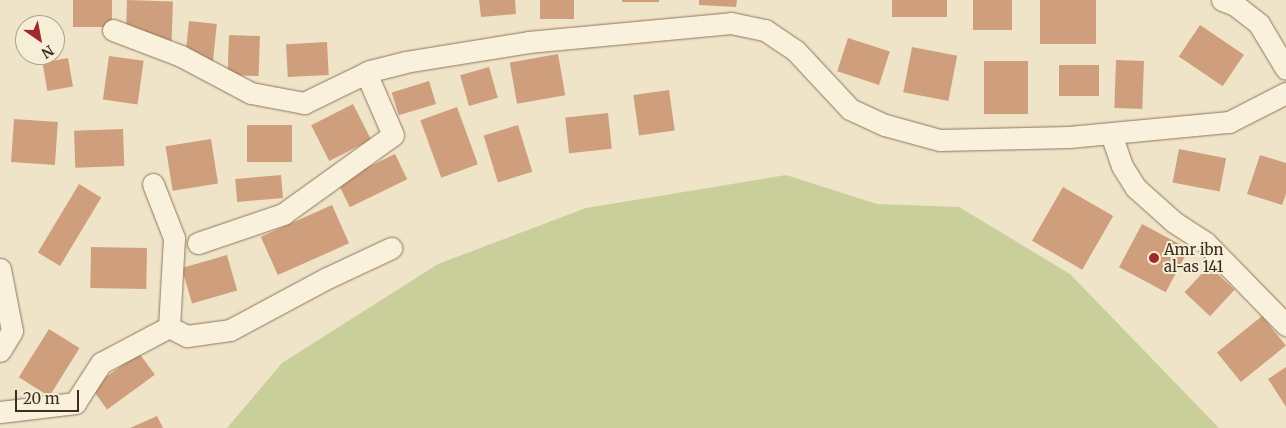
<!DOCTYPE html>
<html>
<head>
<meta charset="utf-8">
<style>
	body { margin:0 }
	#map { position:relative; width:1286px; height:428px; overflow:hidden; background:#f0e4c8; font-family:Merriweather,serif }
	div>[style] { position:absolute }
	[style*='--x'] { left:calc(var(--x)*1px); top:calc(var(--y)*1px); width:calc(var(--w)*1px); rotate:calc(var(--a)*1deg) }
	.green>* { inset:0; background:#c9cf9b }
	.building>* { inset:0; background:#cf9f7d; transform-origin:0 0 }
	.roads { filter:drop-shadow(0 0 1px #8d765c) drop-shadow(0 0 1px #8d765c) }
	.minor>* { height:21px; margin:-10.5px; padding:0 10.5px; transform-origin:10.5px; border-radius:10.5px; background:#faf1dc }
	.dots>* { width:14px; height:14px; translate:-50% -50%; box-sizing:border-box; border:2px solid #f7eed8; border-radius:50% }
	span { translate:-50% -50%; white-space:nowrap; text-align:center; line-height:1.15; -webkit-text-stroke:4px #f7eed8; paint-order:stroke }
	.poi-label { font-size:15px; color:#3d2e20 }
	.left { translate:0 -50%; text-align:left }
	.north { position:absolute; left:15px; top:15px; width:50px; height:50px; box-sizing:border-box; background:#f7eed8; border:1px solid #ada18e; border-radius:50%; rotate:147deg; font-size:14px; font-weight:700; line-height:20px; text-align:center; color:#3d2e20 }
	.north::after { content:''; display:block; margin:auto; width:18px; height:22px; background:#9e2a2b; clip-path:polygon(50% 0,100% 100%,50% 72%,0 100%) }
	.scale { position:absolute; left:15px; top:390px; width:64px; height:22px; box-sizing:border-box; border:2px solid #3d2e20; border-top:0; padding-left:6px; font-size:15px; line-height:18px; white-space:nowrap; color:#3d2e20; -webkit-text-stroke:4px #f7eed8; paint-order:stroke }
</style>
</head>
<body>
<div id="map">
	<div class="green">
		<div style="clip-path:polygon(786px 175px,877px 204px,959px 207px,1070px 274px,1219px 428px,227px 428px,282px 363px,438px 264px,586px 208px)"></div>
	</div>
	<div class="building">
		<div style="left:73px;top:0;width:39px;height:27px"></div>
		<div style="left:127px;top:0;width:46px;height:46px;rotate:2deg"></div>
		<div style="clip-path:polygon(479px 0,515px 0,516px 14px,481px 17px)"></div>
		<div style="left:540px;top:0;width:34px;height:19px"></div>
		<div style="left:622px;top:0;width:37px;height:2px"></div>
		<div style="clip-path:polygon(699px 0,737px 0,736px 7px,699px 5px)"></div>
		<div style="left:892px;top:0;width:55px;height:17px"></div>
		<div style="left:973px;top:0;width:39px;height:30px"></div>
		<div style="left:1040px;top:0;width:56px;height:44px"></div>
		<div style="left:189px;top:21px;width:28px;height:40px;rotate:6deg"></div>
		<div style="left:1200px;top:25px;width:53px;height:38px;rotate:34deg"></div>
		<div style="left:229px;top:35px;width:31px;height:40px;rotate:2deg"></div>
		<div style="left:848px;top:38px;width:44px;height:35px;rotate:18deg"></div>
		<div style="left:327px;top:42px;width:33px;height:41px;rotate:87deg"></div>
		<div style="left:912px;top:47px;width:46px;height:46px;rotate:11deg"></div>
		<div style="left:558px;top:54px;width:42px;height:49px;rotate:80deg"></div>
		<div style="left:109px;top:56px;width:35px;height:44px;rotate:8deg"></div>
		<div style="left:68px;top:58px;width:29px;height:26px;rotate:80deg"></div>
		<div style="left:1116px;top:60px;width:28px;height:48px;rotate:2deg"></div>
		<div style="left:984px;top:61px;width:44px;height:53px"></div>
		<div style="left:1059px;top:65px;width:40px;height:31px"></div>
		<div style="left:489px;top:67px;width:32px;height:30px;rotate:74deg"></div>
		<div style="left:429px;top:81px;width:24px;height:39px;rotate:73deg"></div>
		<div style="left:669px;top:90px;width:41px;height:36px;rotate:82deg"></div>
		<div style="left:353px;top:104px;width:40px;height:47px;rotate:63deg"></div>
		<div style="left:457px;top:107px;width:61px;height:39px;rotate:70deg"></div>
		<div style="left:608px;top:113px;width:36px;height:43px;rotate:84deg"></div>
		<div style="left:14px;top:119px;width:44px;height:43px;rotate:4deg"></div>
		<div style="left:247px;top:125px;width:45px;height:37px"></div>
		<div style="left:518px;top:125px;width:49px;height:36px;rotate:73deg"></div>
		<div style="left:123px;top:129px;width:37px;height:49px;rotate:88deg"></div>
		<div style="left:211px;top:139px;width:45px;height:46px;rotate:81deg"></div>
		<div style="left:1179px;top:149px;width:48px;height:34px;rotate:11deg"></div>
		<div style="left:395px;top:154px;width:28px;height:64px;rotate:64deg"></div>
		<div style="clip-path:polygon(1260px 155px,1286px 163px,1286px 194px,1282px 205px,1247px 194px)"></div>
		<div style="left:281px;top:175px;width:23px;height:46px;rotate:85deg"></div>
		<div style="left:79px;top:184px;width:26px;height:80px;rotate:31deg"></div>
		<div style="left:1063px;top:187px;width:58px;height:62px;rotate:30deg"></div>
		<div style="left:332px;top:205px;width:42px;height:78px;rotate:66deg"></div>
		<div style="left:1142px;top:224px;width:53px;height:49px;rotate:28deg"></div>
		<div style="left:91px;top:247px;width:56px;height:41px;rotate:1deg"></div>
		<div style="left:227px;top:255px;width:37px;height:47px;rotate:74deg"></div>
		<div style="left:1209px;top:266px;width:35px;height:36px;rotate:43deg"></div>
		<div style="left:1262px;top:316px;width:38px;height:58px;rotate:51deg"></div>
		<div style="left:49px;top:329px;width:36px;height:57px;rotate:32deg"></div>
		<div style="left:139px;top:353px;width:27px;height:59px;rotate:54deg"></div>
		<div style="clip-path:polygon(1286px 367px,1286px 407px,1268px 379px)"></div>
		<div style="clip-path:polygon(157px 416px,163px 428px,130px 428px)"></div>
	</div>
	<div class="roads">
		<div class="minor">
			<div style="--x:1222;--y:0;--w:14;--a:21"></div>
			<div style="--x:1235;--y:5;--w:31;--a:38"></div>
			<div style="--x:1259;--y:24;--w:52;--a:59"></div>
			<div style="--x:113;--y:30;--w:73;--a:20.9"></div>
			<div style="--x:181;--y:56;--w:79;--a:27.9"></div>
			<div style="--x:251;--y:93;--w:54;--a:10.7"></div>
			<div style="--x:304;--y:103;--w:73;--a:-25.9"></div>
			<div style="--x:370;--y:71;--w:36;--a:-14"></div>
			<div style="--x:405;--y:62;--w:125;--a:-9.2"></div>
			<div style="--x:528;--y:42;--w:204;--a:-5.3"></div>
			<div style="--x:731;--y:23;--w:35;--a:12"></div>
			<div style="--x:765;--y:30;--w:36;--a:34"></div>
			<div style="--x:795;--y:50;--w:81;--a:47"></div>
			<div style="--x:850;--y:109;--w:38;--a:25"></div>
			<div style="--x:885;--y:125;--w:57;--a:15.3"></div>
			<div style="--x:940;--y:140;--w:129;--a:-1.3"></div>
			<div style="--x:1069;--y:137;--w:161;--a:-5.4"></div>
			<div style="--x:1229;--y:122;--w:64;--a:-27"></div>
			<div style="--x:1111;--y:134;--w:34;--a:71"></div>
			<div style="--x:1122;--y:166;--w:26;--a:58"></div>
			<div style="--x:1136;--y:188;--w:51;--a:41.8"></div>
			<div style="--x:1174;--y:222;--w:38;--a:33"></div>
			<div style="--x:1206;--y:243;--w:115;--a:45.7"></div>
			<div style="--x:153;--y:184;--w:58;--a:68.7"></div>
			<div style="--x:174;--y:238;--w:89;--a:93.2"></div>
			<div style="--x:198;--y:243;--w:90;--a:-18.8"></div>
			<div style="--x:283;--y:214;--w:135;--a:-35.7"></div>
			<div style="--x:393;--y:135;--w:68;--a:-113.5"></div>
			<div style="--x:0;--y:269;--w:63;--a:79"></div>
			<div style="--x:12;--y:331;--w:23;--a:121"></div>
			<div style="--x:0;--y:412;--w:76;--a:-6.8"></div>
			<div style="--x:75;--y:403;--w:48;--a:-57"></div>
			<div style="--x:101;--y:363;--w:77;--a:-27.9"></div>
			<div style="--x:169;--y:327;--w:20;--a:27"></div>
			<div style="--x:187;--y:336;--w:43;--a:-7.9"></div>
			<div style="--x:230;--y:330;--w:110;--a:-28.2"></div>
			<div style="--x:327;--y:278;--w:71;--a:-25.1"></div>
		</div>
	</div>
	<div class="dots">
		<div style="left:1154px;top:258px;background:#9e2a2b"></div>
	</div>
	<div class="poi-label">
		<span class="left" style="left:1164px;top:258px">Amr ibn<br>al-as 141</span>
	</div>
	<div class="north">N</div>
	<div class="scale">20 m</div>
</div>
</body>
</html>
